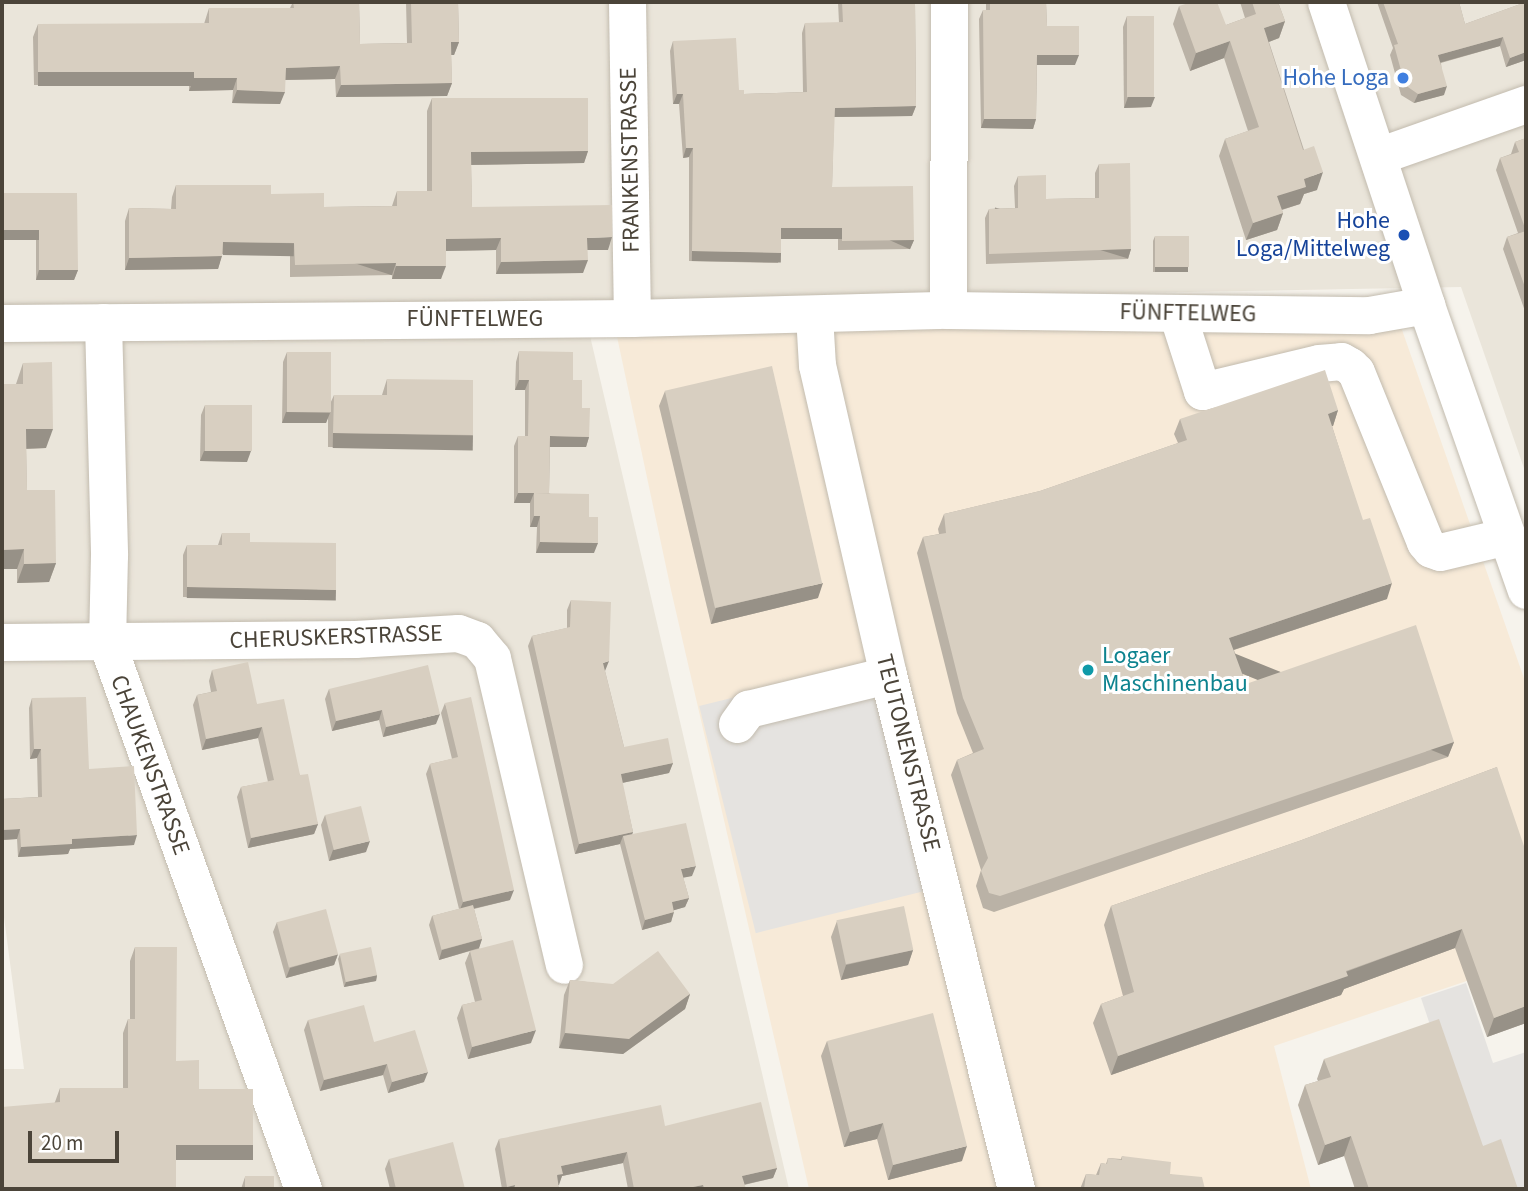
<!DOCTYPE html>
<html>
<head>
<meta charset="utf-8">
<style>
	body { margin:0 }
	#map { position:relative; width:1528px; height:1191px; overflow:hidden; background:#f6f3ec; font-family:"Source Sans 3",sans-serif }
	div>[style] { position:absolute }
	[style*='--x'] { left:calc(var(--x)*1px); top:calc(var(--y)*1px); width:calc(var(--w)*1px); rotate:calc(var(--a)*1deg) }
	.residential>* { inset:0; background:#eae5da }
	.commercial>* { inset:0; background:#f7ead8 }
	.parking>* { inset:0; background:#e5e3e0; transform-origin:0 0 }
	.roads { filter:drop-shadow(0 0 2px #c2bbae) drop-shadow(0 0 2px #c2bbae) }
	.minor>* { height:37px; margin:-18.5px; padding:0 18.5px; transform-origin:18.5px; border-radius:18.5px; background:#fff }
	.wall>* { inset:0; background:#bab2a6 }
	.shaded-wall>* { inset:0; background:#979187; transform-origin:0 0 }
	.building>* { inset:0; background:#d8cfc1; transform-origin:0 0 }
	.dots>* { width:19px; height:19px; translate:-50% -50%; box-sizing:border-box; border:4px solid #fff; border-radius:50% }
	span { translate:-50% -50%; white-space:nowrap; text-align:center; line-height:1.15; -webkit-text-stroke:6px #fff; paint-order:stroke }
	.shop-label { font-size:24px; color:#366cbe }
	.right { translate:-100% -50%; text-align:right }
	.street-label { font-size:24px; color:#4b4439 }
	.transit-label { font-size:24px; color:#164399 }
	.culture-label { font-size:24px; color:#0d838f }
	.left { translate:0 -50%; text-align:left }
	.frame { position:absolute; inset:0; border:4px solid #4b4439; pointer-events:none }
	.scale { position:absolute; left:28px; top:1131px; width:91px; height:32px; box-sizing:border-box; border:4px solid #4b4439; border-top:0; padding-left:9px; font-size:21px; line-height:24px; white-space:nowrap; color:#4b4439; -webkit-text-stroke:5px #fff; paint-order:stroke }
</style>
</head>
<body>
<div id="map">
	<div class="residential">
		<div style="clip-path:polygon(2px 2px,1526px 2px,1526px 474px,1461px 287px,854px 298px,584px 310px,789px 1189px,2px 1189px,2px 1069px,24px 1069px,2px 902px)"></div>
	</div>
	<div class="commercial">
		<div style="clip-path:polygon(858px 324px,1401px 327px,1526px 684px,1526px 961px,1274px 1046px,1311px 1189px,809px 1189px,671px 590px,616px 332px)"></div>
	</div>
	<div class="parking">
		<div style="left:868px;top:664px;width:234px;height:174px;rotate:76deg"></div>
		<div style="clip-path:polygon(1466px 983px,1493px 1063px,1526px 1052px,1526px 1189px,1510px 1189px,1476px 1162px,1421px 998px)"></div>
	</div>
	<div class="roads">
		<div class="minor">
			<div style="--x:627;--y:2;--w:316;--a:89.1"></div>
			<div style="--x:1326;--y:2;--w:319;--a:71.7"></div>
			<div style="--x:1426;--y:305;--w:302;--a:70.7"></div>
			<div style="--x:1378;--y:156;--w:157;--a:-19.4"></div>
			<div style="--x:948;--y:310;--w:308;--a:-89.8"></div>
			<div style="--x:1177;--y:313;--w:82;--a:72.2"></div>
			<div style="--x:1202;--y:391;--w:120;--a:-13.5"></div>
			<div style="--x:1319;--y:363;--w:22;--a:-5"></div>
			<div style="--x:1341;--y:361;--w:10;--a:29"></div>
			<div style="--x:1350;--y:366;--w:8;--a:45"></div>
			<div style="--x:1356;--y:372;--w:183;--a:67.9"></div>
			<div style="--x:1425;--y:542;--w:9;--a:49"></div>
			<div style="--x:1431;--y:549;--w:9;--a:18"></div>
			<div style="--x:1440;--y:552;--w:69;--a:-13.4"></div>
			<div style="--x:814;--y:315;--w:50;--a:86.6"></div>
			<div style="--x:817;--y:365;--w:318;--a:77.1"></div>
			<div style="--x:888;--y:675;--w:530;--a:76.02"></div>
			<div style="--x:103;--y:322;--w:233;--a:88.5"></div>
			<div style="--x:109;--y:555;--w:88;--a:91.3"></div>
			<div style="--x:107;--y:643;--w:580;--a:70.25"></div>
			<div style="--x:2;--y:323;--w:630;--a:-0.45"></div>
			<div style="--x:632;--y:318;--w:316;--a:-1.5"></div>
			<div style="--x:948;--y:310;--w:421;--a:0.7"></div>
			<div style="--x:1369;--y:315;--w:58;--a:-10"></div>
			<div style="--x:2;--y:642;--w:353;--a:-0.5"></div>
			<div style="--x:355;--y:639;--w:103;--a:-3.3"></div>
			<div style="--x:458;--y:633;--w:20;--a:20"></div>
			<div style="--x:477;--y:640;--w:23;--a:50"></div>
			<div style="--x:492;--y:658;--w:315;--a:76.8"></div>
			<div style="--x:737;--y:724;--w:19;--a:-54"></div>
			<div style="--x:748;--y:709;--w:144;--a:-13.7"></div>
		</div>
	</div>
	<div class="wall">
		<div style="clip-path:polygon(293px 2px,359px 2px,360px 44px,407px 43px,406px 2px,458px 2px,459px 42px,454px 55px,451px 55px,452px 83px,447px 96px,336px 97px,335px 79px,285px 80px,280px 104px,232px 103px,233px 90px,189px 91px,189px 84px,34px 85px,33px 37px,38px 24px,204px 24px,209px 8px,290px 8px)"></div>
		<div style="clip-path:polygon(838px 2px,915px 2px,916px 106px,912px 116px,834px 117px,832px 187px,914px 240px,910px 249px,838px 250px,838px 238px,781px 238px,781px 253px,778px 263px,689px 261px,689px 157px,683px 158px,679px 104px,673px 104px,670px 51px,673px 41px,744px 94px,803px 92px,802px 33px,805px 23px,839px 23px)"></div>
		<div style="clip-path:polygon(986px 2px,1046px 2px,1047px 26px,1075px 65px,1037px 65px,1036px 119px,1033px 129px,981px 128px,979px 19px,983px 10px,986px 10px)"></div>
		<div style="clip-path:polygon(1240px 2px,1278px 2px,1285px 21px,1279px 38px,1269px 42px,1317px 190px,1304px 194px,1300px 204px,1282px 210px,1283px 213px,1277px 230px,1246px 240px,1219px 156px,1225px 139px,1248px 131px,1224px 58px,1190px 71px,1173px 24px,1179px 6px,1226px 25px,1245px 18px)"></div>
		<div style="clip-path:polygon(1377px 2px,1459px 2px,1465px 24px,1526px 2px,1526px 60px,1506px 67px,1500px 46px,1441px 63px,1444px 95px,1414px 103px,1401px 95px,1390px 55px,1393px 48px)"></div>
		<div style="clip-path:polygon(1127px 16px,1151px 107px,1124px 108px,1123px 27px)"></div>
		<div style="clip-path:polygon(432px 98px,588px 151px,584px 163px,471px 165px,472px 207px,608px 250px,587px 250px,583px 273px,496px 274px,496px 250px,446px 251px,441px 279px,392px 279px,392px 275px,290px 277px,290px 255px,222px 254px,218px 269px,125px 270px,125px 221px,129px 208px,171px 209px,172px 197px,176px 185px,271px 194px,324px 207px,392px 206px,397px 191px,427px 191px,427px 111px)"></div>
		<div style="clip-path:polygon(1526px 138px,1526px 314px,1503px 249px,1507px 237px,1518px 233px,1496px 170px,1500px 158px,1511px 154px,1515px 142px)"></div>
		<div style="clip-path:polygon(1099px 164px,1131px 249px,1128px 259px,986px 264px,985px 218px,989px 209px,1015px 208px,1014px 186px,1018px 176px,1046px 199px,1095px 198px,1095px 173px)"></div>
		<div style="clip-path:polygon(2px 193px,78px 270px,74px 280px,36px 280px,36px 240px)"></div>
		<div style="clip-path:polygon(1155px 236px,1188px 267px,1186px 272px,1153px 272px,1153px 241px)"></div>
		<div style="clip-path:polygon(519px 351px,573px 380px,589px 437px,586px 447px,550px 447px,549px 493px,589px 517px,594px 553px,536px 553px,537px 527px,530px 527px,530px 503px,514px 503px,514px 446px,518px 436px,525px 436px,525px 390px,515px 390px,516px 362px)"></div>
		<div style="clip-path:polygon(287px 352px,330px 404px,334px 395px,382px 395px,387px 379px,473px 435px,468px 449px,328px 447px,328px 417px,326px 423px,282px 423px,283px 362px)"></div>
		<div style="clip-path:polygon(23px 363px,46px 448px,26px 449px,27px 490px,56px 563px,49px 582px,17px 583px,17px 569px,2px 569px,2px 384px,16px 384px)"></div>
		<div style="clip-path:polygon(665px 391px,818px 598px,711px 624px,659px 406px)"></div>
		<div style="clip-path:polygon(205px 405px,247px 462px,200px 461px,201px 415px)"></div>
		<div style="clip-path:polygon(1338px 410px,1333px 426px,1332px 426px,1387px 599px,1234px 650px,1246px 684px,1454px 742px,1448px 757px,994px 912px,983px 908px,976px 886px,981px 870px,951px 775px,957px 760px,973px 753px,957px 713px,917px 553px,923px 537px,939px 534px,938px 529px,944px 514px,1040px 491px,1178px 443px,1174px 434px,1180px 419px)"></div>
		<div style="clip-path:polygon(222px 533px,250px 542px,332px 600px,183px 597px,183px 555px,187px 545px,218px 545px)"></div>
		<div style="clip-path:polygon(571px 600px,605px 671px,624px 747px,673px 763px,669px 773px,622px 783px,633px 832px,632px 834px,692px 876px,683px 877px,689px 898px,685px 907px,674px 910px,671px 922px,642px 930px,620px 844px,575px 854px,528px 646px,532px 636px,567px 628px,567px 610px)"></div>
		<div style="clip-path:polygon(212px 670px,257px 704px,300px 775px,318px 824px,314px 834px,248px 848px,237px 797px,241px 787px,268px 782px,258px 738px,202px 750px,193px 705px,197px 695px,211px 692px,209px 681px)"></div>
		<div style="clip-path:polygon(329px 689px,436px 724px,383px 737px,379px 720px,332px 731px,325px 699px)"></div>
		<div style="clip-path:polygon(32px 698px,89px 769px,134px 845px,70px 849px,68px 854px,18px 857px,17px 839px,2px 840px,2px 799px,38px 797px,37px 758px,30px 759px,29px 708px)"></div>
		<div style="clip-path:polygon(445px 703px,510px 900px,474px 909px,482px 939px,479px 948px,531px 1043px,468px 1059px,457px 1018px,462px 1005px,475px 1002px,465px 963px,470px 951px,439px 960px,429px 925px,432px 916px,459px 909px,426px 774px,430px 764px,452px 759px,441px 713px)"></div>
		<div style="clip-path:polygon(1497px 767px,1526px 1023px,1487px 1037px,1455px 948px,1344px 989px,1341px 995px,1111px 1075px,1093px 1023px,1101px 1004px,1123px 996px,1104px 925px,1111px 906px,1299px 841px)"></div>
		<div style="clip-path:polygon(325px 815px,366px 852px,329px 861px,321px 825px)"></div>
		<div style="clip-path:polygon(837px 921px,913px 950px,908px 965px,841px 980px,831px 937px)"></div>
		<div style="clip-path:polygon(277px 922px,338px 954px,334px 965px,286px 978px,273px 932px)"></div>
		<div style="clip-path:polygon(135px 947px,176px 1061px,199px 1089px,253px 1145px,248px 1159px,176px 1159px,176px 1189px,2px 1189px,55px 1102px,60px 1088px,123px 1088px,123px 1033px,128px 1019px,130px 1019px,130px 961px)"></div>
		<div style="clip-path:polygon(340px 954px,377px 975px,376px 981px,344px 987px,338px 959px)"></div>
		<div style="clip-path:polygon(570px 980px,690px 994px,685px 1009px,623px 1054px,559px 1048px,564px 995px)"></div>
		<div style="clip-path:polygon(308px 1020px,374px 1042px,424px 1082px,388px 1093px,383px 1075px,320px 1091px,304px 1030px)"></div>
		<div style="clip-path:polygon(827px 1041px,962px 1161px,888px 1180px,877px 1139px,844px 1147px,821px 1056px)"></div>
		<div style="clip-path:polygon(1324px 1059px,1483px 1146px,1518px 1189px,1355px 1189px,1344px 1156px,1318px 1165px,1298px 1105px,1305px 1085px,1318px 1081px,1317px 1079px)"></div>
		<div style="clip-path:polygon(665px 1126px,777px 1168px,773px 1178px,744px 1185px,745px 1189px,628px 1189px,623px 1163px,562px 1176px,558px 1185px,559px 1189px,502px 1189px,495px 1149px,499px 1139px)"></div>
		<div style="clip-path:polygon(1122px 1156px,1170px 1174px,1205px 1189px,1080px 1189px,1086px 1174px,1096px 1175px,1101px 1163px,1106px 1164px,1108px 1158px,1121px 1159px)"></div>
		<div style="clip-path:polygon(389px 1159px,465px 1189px,390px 1189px,385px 1169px)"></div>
		<div style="clip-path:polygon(245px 1177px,274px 1189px,241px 1189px)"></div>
	</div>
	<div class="shaded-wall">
		<div style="clip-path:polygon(1285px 21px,1279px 38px,1258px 46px,1264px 28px)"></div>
		<div style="clip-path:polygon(1503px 37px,1500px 46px,1435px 64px,1438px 55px)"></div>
		<div style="clip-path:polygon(1230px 41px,1224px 58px,1190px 71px,1196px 53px)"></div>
		<div style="clip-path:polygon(451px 42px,459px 42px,454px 55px,446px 55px)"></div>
		<div style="clip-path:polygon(1526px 52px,1526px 60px,1506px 67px,1510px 58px)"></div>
		<div style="clip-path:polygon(1037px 55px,1079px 55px,1075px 65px,1033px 65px)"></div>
		<div style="clip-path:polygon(340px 66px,335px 79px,281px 80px,286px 68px)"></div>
		<div style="left:38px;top:72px;width:156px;height:14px"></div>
		<div style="clip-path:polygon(194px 78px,237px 78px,233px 90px,189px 91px)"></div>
		<div style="clip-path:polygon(452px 83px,447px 96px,336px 97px,341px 85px)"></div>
		<div style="clip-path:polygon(1447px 86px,1444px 95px,1414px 103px,1418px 94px)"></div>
		<div style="clip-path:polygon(237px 90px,285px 92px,280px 104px,232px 103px)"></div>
		<div style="clip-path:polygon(677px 94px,683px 94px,679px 104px,673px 104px)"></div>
		<div style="clip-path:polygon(1128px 97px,1155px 97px,1151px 107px,1124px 108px)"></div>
		<div style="clip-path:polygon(916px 106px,912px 116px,831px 117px,835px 108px)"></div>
		<div style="clip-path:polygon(984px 119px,1036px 119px,1033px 129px,981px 128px)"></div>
		<div style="clip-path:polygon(686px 148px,693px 148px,689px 157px,683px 158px)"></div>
		<div style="clip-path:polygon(588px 151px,584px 163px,467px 165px,471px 152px)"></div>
		<div style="clip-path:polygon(1323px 172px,1317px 190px,1304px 194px,1300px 204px,1271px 213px,1277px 196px,1304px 179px)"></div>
		<div style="clip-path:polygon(1283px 213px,1277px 230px,1246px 240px,1253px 223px)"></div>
		<div style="left:781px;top:228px;width:61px;height:11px"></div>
		<div style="left:2px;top:230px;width:37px;height:10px"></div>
		<div style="clip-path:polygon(612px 237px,608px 250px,583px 250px,587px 238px)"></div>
		<div style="clip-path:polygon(501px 238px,496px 250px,442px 251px,446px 239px)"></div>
		<div style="left:914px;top:240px;width:10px;height:72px;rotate:114deg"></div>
		<div style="left:223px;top:242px;width:71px;height:13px;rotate:1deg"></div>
		<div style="left:1131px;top:249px;width:10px;height:142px;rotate:107deg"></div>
		<div style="left:692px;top:251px;width:89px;height:10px;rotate:1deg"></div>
		<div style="clip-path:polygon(222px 256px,218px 269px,125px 270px,129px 258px)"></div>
		<div style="clip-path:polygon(588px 260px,583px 273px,496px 274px,501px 262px)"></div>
		<div style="left:396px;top:263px;width:13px;height:101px;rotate:108deg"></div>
		<div style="clip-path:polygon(396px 266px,446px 266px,441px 279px,392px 279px)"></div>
		<div style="left:1155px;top:267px;width:33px;height:5px"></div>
		<div style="clip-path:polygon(39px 270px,78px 270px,74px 280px,36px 280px)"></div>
		<div style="clip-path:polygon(519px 380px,529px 380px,525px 390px,515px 390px)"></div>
		<div style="clip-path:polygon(1338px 410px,1333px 426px,1322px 429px,1328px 414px)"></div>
		<div style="clip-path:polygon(286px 412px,330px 413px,326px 423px,282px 423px)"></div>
		<div style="clip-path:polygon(26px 429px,53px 429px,46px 448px,18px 449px)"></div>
		<div style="left:333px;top:433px;width:140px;height:15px;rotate:1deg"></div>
		<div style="clip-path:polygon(550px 436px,589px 437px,586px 447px,547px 447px)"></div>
		<div style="clip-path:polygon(204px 451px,251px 451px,247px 462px,200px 461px)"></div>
		<div style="clip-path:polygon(518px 493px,534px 493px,530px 503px,514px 503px)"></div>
		<div style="clip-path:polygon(534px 516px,540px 516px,537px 527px,530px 527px)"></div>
		<div style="clip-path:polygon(540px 542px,598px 543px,594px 553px,536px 553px)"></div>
		<div style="clip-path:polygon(24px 549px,17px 569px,2px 569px,2px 550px)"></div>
		<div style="clip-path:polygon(56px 563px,49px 582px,17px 583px,24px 564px)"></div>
		<div style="clip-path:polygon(823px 583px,818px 598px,711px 624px,716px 608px)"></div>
		<div style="clip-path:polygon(1392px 583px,1387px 599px,1224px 653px,1229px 638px)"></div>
		<div style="left:187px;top:587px;width:149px;height:11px;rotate:1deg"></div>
		<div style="clip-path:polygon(609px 661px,605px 671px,599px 672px,603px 663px)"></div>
		<div style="clip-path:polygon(382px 710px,379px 720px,332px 731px,336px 721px)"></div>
		<div style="clip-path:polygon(440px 714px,436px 724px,383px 737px,386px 727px)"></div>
		<div style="clip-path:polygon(262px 727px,258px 738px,202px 750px,206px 739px)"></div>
		<div style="left:1454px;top:742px;width:16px;height:479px;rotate:112deg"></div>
		<div style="clip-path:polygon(34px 749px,41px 749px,37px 758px,30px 759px)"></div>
		<div style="clip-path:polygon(673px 763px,669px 773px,617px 784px,621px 774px)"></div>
		<div style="clip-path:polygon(318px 824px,314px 834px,248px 848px,251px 838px)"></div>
		<div style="clip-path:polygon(20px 829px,17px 839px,2px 840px,2px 830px)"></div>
		<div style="clip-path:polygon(633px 832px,629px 842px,623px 836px,620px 844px,575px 854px,579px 844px)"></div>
		<div style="clip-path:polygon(137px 835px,134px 845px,70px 849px,68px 854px,18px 857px,21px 847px,72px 839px)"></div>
		<div style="clip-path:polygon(370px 841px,366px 852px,329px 861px,333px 850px)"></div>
		<div style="clip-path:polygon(696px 866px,692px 876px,677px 879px,681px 869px)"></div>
		<div style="clip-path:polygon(514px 890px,510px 900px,459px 912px,463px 902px)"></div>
		<div style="clip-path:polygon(689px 898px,685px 907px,668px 912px,672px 902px)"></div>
		<div style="clip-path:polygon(674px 912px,671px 922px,642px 930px,645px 920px)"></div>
		<div style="clip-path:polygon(1462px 929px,1455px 948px,1344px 989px,1341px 995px,1111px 1075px,1118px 1056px)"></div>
		<div style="clip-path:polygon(482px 939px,479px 948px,439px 960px,442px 950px)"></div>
		<div style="clip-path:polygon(913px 950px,908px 965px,841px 980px,846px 965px)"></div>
		<div style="clip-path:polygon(338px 954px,334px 965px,286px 978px,290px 968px)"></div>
		<div style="clip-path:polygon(377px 975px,376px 981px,344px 987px,346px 982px)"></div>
		<div style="clip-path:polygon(690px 994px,685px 1009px,623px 1054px,559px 1048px,565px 1033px)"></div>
		<div style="clip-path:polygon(1526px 1006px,1526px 1023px,1487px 1037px,1494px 1018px)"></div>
		<div style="clip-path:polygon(536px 1030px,531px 1043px,468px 1059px,472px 1047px)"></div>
		<div style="clip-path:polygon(387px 1064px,383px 1075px,320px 1091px,324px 1080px)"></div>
		<div style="clip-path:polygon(428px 1072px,424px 1082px,388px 1093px,392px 1082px)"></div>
		<div style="clip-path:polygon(883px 1123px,877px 1139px,844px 1147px,850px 1132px)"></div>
		<div style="clip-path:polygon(1351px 1136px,1344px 1156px,1318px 1165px,1325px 1145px)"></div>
		<div style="left:176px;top:1145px;width:77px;height:15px"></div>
		<div style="clip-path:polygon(967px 1146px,962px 1161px,888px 1180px,893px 1165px)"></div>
		<div style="clip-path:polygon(627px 1152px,623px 1163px,562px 1176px,559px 1185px,553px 1186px,561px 1166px)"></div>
		<div style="clip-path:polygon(777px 1168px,773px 1178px,738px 1186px,742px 1176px)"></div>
		<div style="clip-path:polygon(515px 1185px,513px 1189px,506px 1189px,507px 1187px)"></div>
		<div style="clip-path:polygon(703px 1185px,702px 1189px,683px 1189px)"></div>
		<div style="clip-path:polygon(60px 1187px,59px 1189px,34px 1189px)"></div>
	</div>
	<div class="building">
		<div style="clip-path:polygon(293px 2px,359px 2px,360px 44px,412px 43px,411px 2px,458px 2px,459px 42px,451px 42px,452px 83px,341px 85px,340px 66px,286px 68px,285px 92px,237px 90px,237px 78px,194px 78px,194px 72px,38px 72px,38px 24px,209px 23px,209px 8px,294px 8px)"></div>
		<div style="clip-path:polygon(842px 2px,915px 2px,916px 106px,835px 108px,832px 187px,913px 186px,914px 240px,842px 241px,842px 228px,781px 228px,781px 253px,692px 251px,693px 148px,686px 148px,683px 94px,677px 94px,673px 41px,736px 38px,739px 90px,744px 90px,744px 94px,807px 92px,805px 23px,843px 22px)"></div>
		<div style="clip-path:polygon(990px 2px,1046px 2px,1047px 26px,1079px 26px,1079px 55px,1037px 55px,1036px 119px,984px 119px,983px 10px,990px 10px)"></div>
		<div style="clip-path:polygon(1192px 2px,1217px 2px,1226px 25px,1256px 14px,1252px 2px,1278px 2px,1285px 21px,1264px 28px,1303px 150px,1314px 146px,1323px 172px,1304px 179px,1306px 187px,1277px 196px,1283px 213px,1253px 223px,1225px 139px,1259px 127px,1230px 41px,1196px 53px,1179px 6px)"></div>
		<div style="clip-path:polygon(1383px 2px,1459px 2px,1465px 24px,1526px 2px,1526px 52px,1510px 58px,1503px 37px,1438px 55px,1447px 86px,1418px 94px,1405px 85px,1394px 45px,1398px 44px)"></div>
		<div style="left:1127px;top:16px;width:27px;height:81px"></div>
		<div style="clip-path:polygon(432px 98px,588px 98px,588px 151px,471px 152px,472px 207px,612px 205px,612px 237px,587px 238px,588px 260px,501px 262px,501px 238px,446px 239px,446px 266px,396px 266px,396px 263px,295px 265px,294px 243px,223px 242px,222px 256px,129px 258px,129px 208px,176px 209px,176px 185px,271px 185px,271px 194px,324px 193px,324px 207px,397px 206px,397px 191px,432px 191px)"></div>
		<div style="clip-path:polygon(1526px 138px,1526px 290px,1507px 237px,1526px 231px,1500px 158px,1519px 152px,1515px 142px)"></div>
		<div style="clip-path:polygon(1130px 163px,1131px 249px,989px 254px,989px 209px,1018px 208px,1018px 176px,1046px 175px,1046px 199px,1099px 198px,1099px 164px)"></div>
		<div style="clip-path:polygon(2px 193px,77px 193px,78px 270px,39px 270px,39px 230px,2px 230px)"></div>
		<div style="left:1155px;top:236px;width:34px;height:31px"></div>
		<div style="clip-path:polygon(519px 351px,573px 352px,573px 380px,582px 380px,582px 408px,590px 408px,589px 437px,550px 436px,549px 493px,518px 493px,518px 436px,528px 436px,529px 380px,519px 380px)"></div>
		<div style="left:287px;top:352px;width:44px;height:60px"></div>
		<div style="clip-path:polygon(52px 362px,53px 429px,26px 429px,27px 490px,55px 490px,56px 563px,24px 564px,24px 549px,2px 550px,2px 384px,23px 384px,23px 363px)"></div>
		<div style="left:772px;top:366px;width:223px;height:110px;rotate:77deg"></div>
		<div style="clip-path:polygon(1325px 370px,1338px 410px,1328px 414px,1363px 520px,1370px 518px,1392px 583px,1229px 638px,1246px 684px,1416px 625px,1454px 742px,1000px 896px,989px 893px,981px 871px,988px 858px,957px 760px,984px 749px,963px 698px,923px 537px,946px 533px,944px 514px,1040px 491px,1187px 440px,1180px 419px)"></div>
		<div style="clip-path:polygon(387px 379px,473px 380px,473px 435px,333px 433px,334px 395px,387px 395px)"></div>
		<div style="left:205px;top:405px;width:47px;height:46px"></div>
		<div style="clip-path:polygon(534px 493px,589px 494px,589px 517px,598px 517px,598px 543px,540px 542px,540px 516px,534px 516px)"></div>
		<div style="clip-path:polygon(222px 533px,250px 533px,250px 542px,336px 543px,336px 590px,187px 587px,187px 545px,222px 545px)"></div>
		<div style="clip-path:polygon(571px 600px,611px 602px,609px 661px,603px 663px,624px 747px,668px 738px,673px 763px,621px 774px,633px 832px,579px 844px,532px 636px,570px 627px)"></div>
		<div style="clip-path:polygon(248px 662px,257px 704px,284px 699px,300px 775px,308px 774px,318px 824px,251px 838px,241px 787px,274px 780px,262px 727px,206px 739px,197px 695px,217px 691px,212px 670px)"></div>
		<div style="clip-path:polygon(428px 665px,440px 714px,386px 727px,382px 710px,336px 721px,329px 689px)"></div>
		<div style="clip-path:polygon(86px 697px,89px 769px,134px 766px,137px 835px,72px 839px,72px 844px,21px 847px,20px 829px,2px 830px,2px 799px,42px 797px,41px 749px,34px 749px,32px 698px)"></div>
		<div style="clip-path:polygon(471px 697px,514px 890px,463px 902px,430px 764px,458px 757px,445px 703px)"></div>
		<div style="clip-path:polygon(1497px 767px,1526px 852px,1526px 1006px,1494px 1018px,1462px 929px,1346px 971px,1348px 976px,1118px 1056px,1101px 1004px,1134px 992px,1111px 906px,1299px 841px)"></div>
		<div style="left:361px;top:806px;width:36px;height:37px;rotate:76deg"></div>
		<div style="clip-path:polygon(686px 823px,696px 866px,681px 869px,689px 898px,672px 902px,674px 912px,645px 920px,623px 836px)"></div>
		<div style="left:473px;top:905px;width:35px;height:42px;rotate:75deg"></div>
		<div style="left:904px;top:906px;width:45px;height:69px;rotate:78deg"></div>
		<div style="left:326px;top:909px;width:47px;height:51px;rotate:75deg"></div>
		<div style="clip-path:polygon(513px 940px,536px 1030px,472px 1047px,462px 1005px,482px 1000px,470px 951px)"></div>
		<div style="clip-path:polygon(135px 947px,177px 947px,176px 1061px,199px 1060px,199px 1089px,253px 1089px,253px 1145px,176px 1145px,176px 1189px,60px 1189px,60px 1187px,34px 1189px,2px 1189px,2px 1107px,60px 1102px,60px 1088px,128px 1088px,128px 1019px,135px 1019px)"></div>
		<div style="left:371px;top:947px;width:29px;height:32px;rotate:78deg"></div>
		<div style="clip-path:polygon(658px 951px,690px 994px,629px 1039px,565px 1033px,570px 980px,613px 984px)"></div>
		<div style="clip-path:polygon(364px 1005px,374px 1042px,415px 1030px,428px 1072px,392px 1082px,387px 1064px,324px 1080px,308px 1020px)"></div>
		<div style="clip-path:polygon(933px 1013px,967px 1146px,893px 1165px,883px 1123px,850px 1132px,827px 1041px)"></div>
		<div style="clip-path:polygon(1439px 1019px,1483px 1146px,1501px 1139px,1518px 1189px,1369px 1189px,1351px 1136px,1325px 1145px,1305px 1085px,1331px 1077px,1324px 1059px)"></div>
		<div style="clip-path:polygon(761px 1102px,777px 1168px,742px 1176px,746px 1189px,705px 1189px,703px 1185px,683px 1189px,634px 1189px,627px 1152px,561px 1166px,563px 1174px,557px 1175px,559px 1189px,515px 1189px,515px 1185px,507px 1187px,499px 1139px,661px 1105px,665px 1126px)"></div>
		<div style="clip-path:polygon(453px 1142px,465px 1189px,396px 1189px,389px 1159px)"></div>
		<div style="clip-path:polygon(1122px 1156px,1171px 1162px,1170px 1174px,1202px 1177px,1205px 1189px,1084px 1189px,1086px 1174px,1099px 1175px,1101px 1163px,1107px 1164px,1108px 1158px,1122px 1160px)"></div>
		<div style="left:274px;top:1176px;width:13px;height:29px;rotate:90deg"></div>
	</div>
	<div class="dots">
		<div style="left:1403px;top:78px;background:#3f7fe0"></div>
		<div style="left:1404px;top:235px;background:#1a4fb4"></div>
		<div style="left:1088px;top:670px;background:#0f9aa8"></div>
	</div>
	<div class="shop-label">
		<span class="right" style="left:1389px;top:78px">Hohe Loga</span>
	</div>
	<div class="street-label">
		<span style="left:630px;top:160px;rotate:-91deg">FRANKENSTRASSE</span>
		<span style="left:1188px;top:313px;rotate:1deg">FÜNFTELWEG</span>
		<span style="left:475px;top:319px">FÜNFTELWEG</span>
		<span style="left:336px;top:637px;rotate:-2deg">CHERUSKERSTRASSE</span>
		<span style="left:908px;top:753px;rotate:76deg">TEUTONENSTRASSE</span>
		<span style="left:150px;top:765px;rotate:70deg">CHAUKENSTRASSE</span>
	</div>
	<div class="transit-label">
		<span class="right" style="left:1390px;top:235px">Hohe<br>Loga/Mittelweg</span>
	</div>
	<div class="culture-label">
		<span class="left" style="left:1102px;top:670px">Logaer<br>Maschinenbau</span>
	</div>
	<div class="frame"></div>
	<div class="scale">20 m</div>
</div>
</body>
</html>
